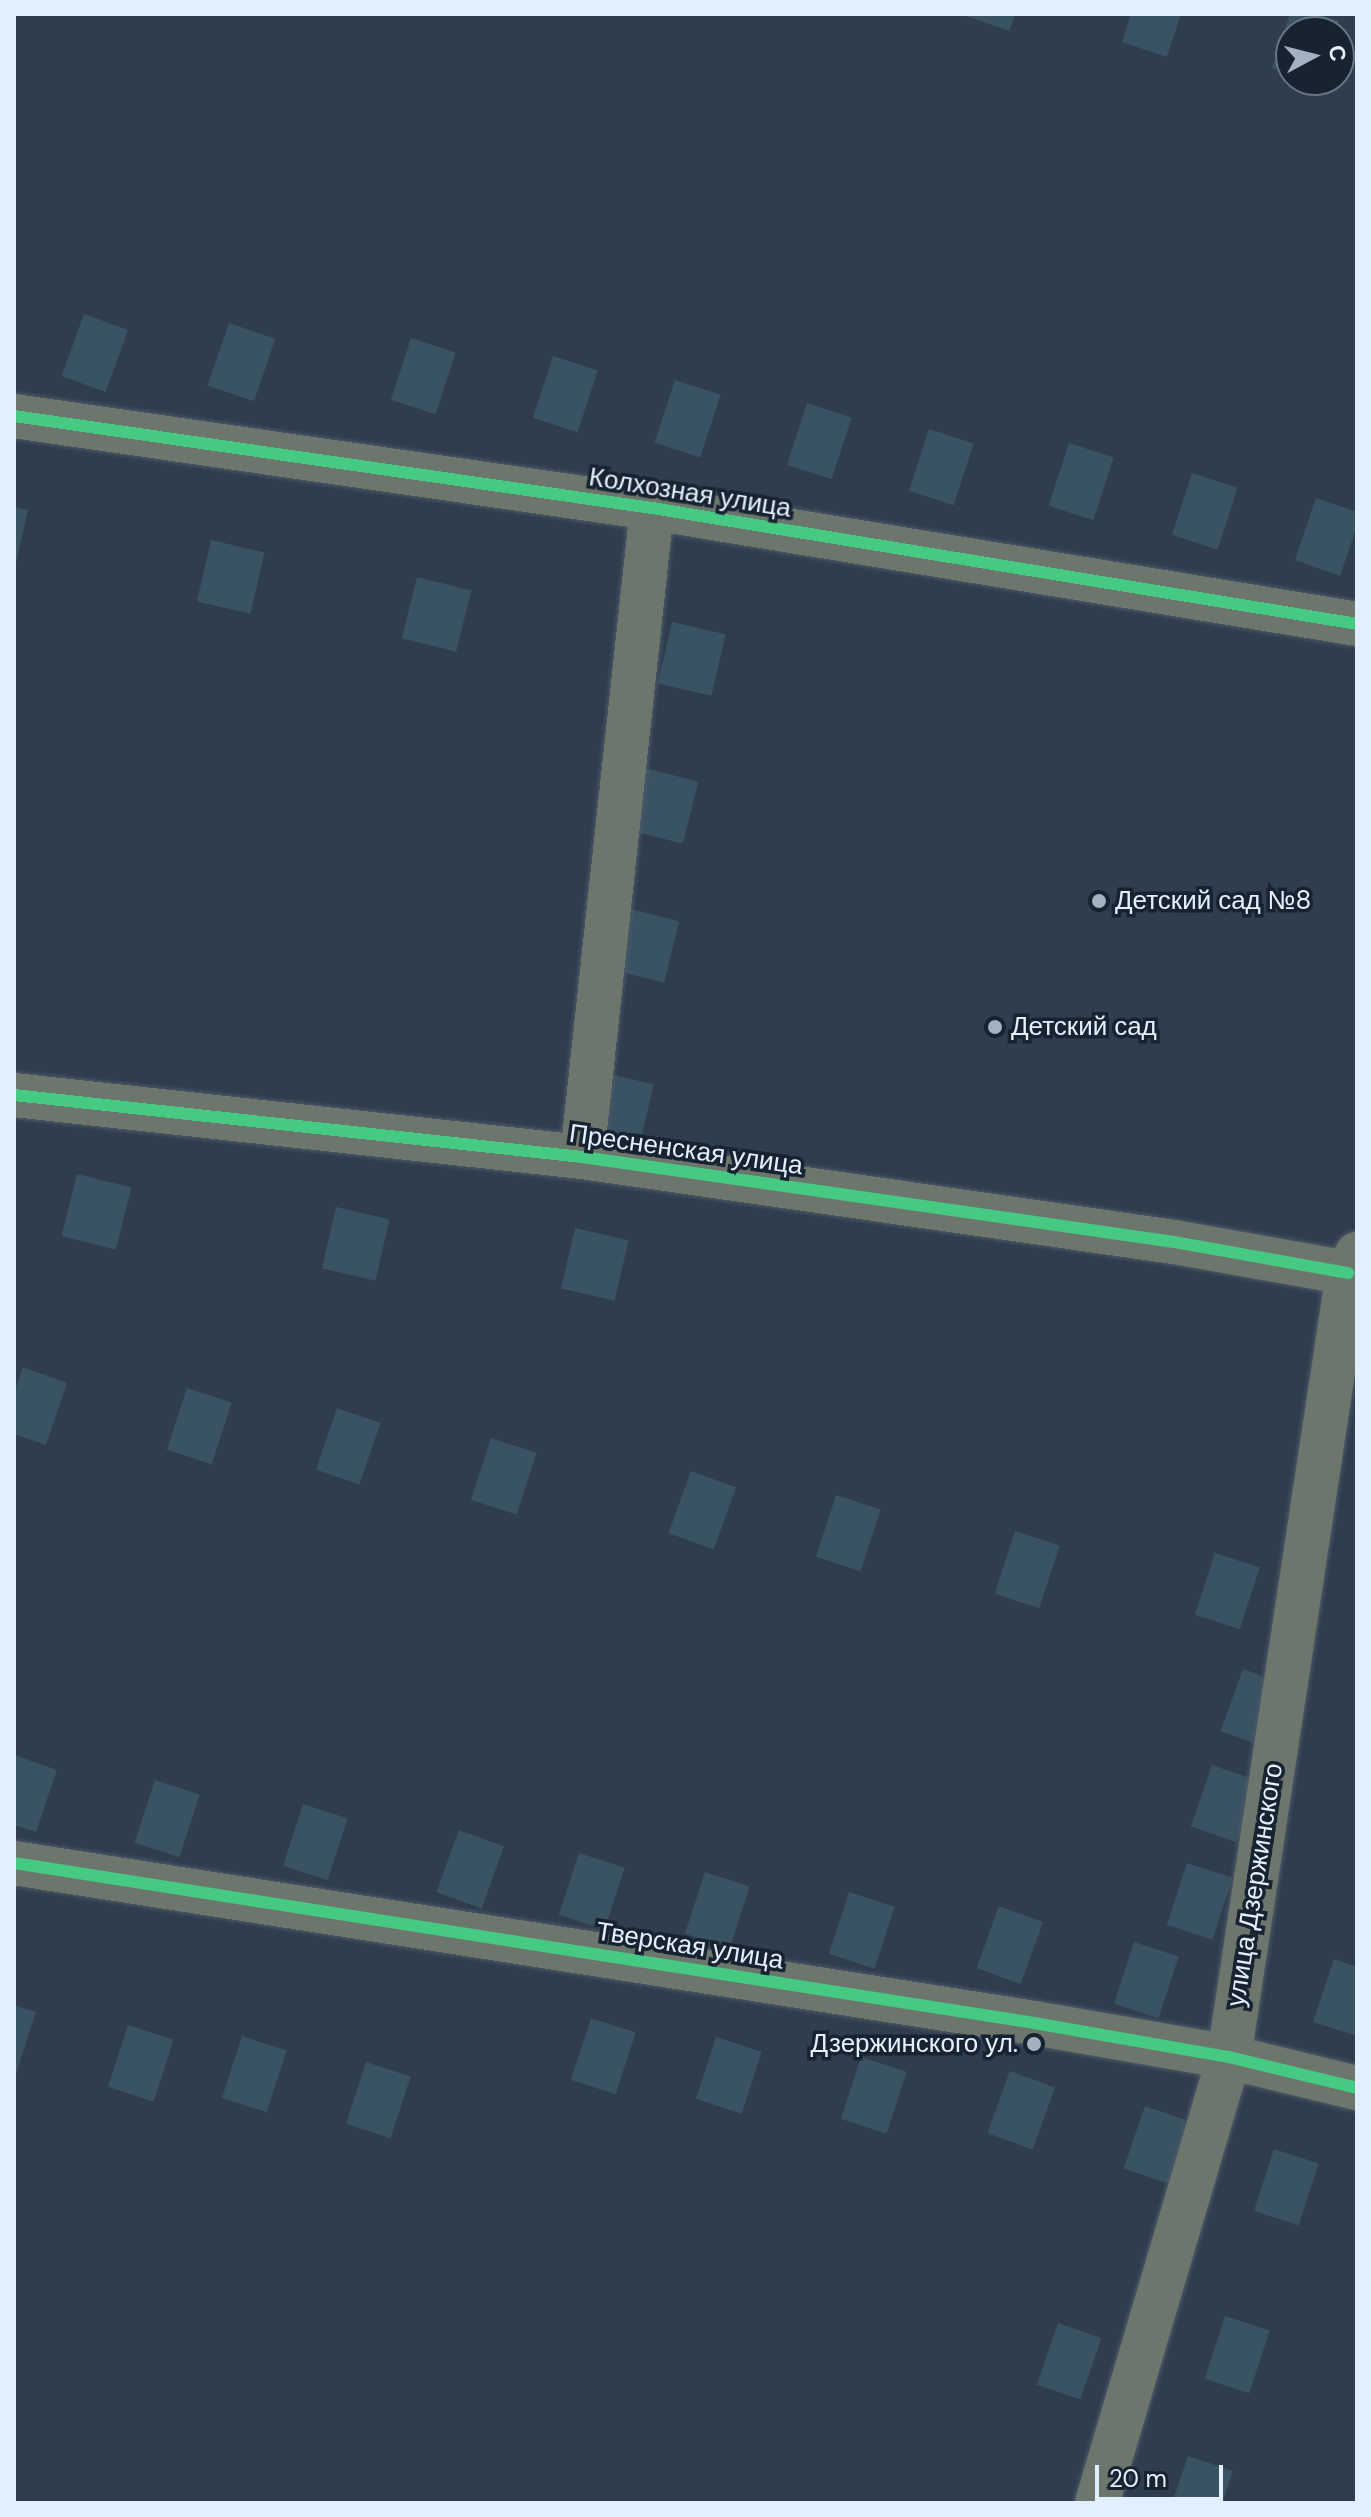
<!DOCTYPE html>
<html>
<head>
<meta charset="utf-8">
<style>
	body { margin:0 }
	#map { position:relative; width:1371px; height:2517px; overflow:hidden; background:#2f3d4e; font-family:"DM Sans",sans-serif }
	div>[style] { position:absolute }
	[style*='--x'] { left:calc(var(--x)*1px); top:calc(var(--y)*1px); width:calc(var(--w)*1px); rotate:calc(var(--a)*1deg) }
	.building>* { inset:0; background:#3a5362; transform-origin:0 0 }
	.roads { filter:drop-shadow(0 0 2px #4e5a68) drop-shadow(0 0 2px #4e5a68) }
	.minor>* { height:44px; margin:-22px; padding:0 22px; transform-origin:22px; border-radius:22px; background:#6c766c }
	.cycleway>* { height:12px; margin:-6px; padding:0 6px; transform-origin:6px; border-radius:6px; background:#46c982 }
	.dots>* { width:22px; height:22px; translate:-50% -50%; box-sizing:border-box; border:4px solid #172331; border-radius:50% }
	span { translate:-50% -50%; white-space:nowrap; text-align:center; line-height:1.15; -webkit-text-stroke:7px #172331; paint-order:stroke }
	.street-label { font-size:26px; color:#e2effe }
	.poi-label { font-size:26px; color:#e2effe }
	.left { translate:0 -50%; text-align:left }
	.right { translate:-100% -50%; text-align:right }
	.frame { position:absolute; inset:0; border:16px solid #e2effe; pointer-events:none }
	.north { position:absolute; left:1275px; top:16px; width:80px; height:80px; box-sizing:border-box; background:#172331; border:2px solid #687583; border-radius:50%; rotate:83deg; font-size:22px; font-weight:700; line-height:32px; text-align:center; color:#e2effe }
	.north::after { content:''; display:block; margin:auto; width:28px; height:36px; background:#a3b1c0; clip-path:polygon(50% 0,100% 100%,50% 72%,0 100%) }
	.scale { position:absolute; left:1095px; top:2465px; width:128px; height:36px; box-sizing:border-box; border:4px solid #e2effe; border-top:0; padding-left:10px; font-size:24px; line-height:28px; white-space:nowrap; color:#e2effe; -webkit-text-stroke:6px #172331; paint-order:stroke }
</style>
</head>
<body>
<div id="map">
	<div class="building">
		<div style="clip-path:polygon(961px 14px,1015px 14px,1009px 31px)"></div>
		<div style="clip-path:polygon(1131px 14px,1181px 14px,1167px 57px,1122px 42px)"></div>
		<div style="clip-path:polygon(1290px 14px,1318px 14px,1339px 21px,1335px 32px,1291px 32px,1291px 74px,1272px 68px)"></div>
		<div style="left:84px;top:314px;width:47px;height:66px;rotate:20deg"></div>
		<div style="left:229px;top:323px;width:49px;height:66px;rotate:19deg"></div>
		<div style="left:411px;top:338px;width:47px;height:65px;rotate:18deg"></div>
		<div style="left:553px;top:356px;width:47px;height:65px;rotate:18deg"></div>
		<div style="left:675px;top:380px;width:48px;height:66px;rotate:18deg"></div>
		<div style="left:807px;top:403px;width:47px;height:65px;rotate:18deg"></div>
		<div style="left:929px;top:429px;width:47px;height:65px;rotate:18deg"></div>
		<div style="left:1069px;top:443px;width:47px;height:66px;rotate:18deg"></div>
		<div style="left:1192px;top:473px;width:48px;height:65px;rotate:18deg"></div>
		<div style="clip-path:polygon(1316px 498px,1357px 512px,1357px 526px,1340px 576px,1295px 560px)"></div>
		<div style="clip-path:polygon(14px 507px,28px 510px,15px 567px,14px 567px)"></div>
		<div style="left:211px;top:540px;width:55px;height:63px;rotate:13deg"></div>
		<div style="left:417px;top:577px;width:56px;height:63px;rotate:14deg"></div>
		<div style="left:672px;top:622px;width:55px;height:63px;rotate:13deg"></div>
		<div style="left:644px;top:768px;width:56px;height:64px;rotate:14deg"></div>
		<div style="left:626px;top:908px;width:55px;height:63px;rotate:14deg"></div>
		<div style="left:601px;top:1072px;width:54px;height:63px;rotate:13deg"></div>
		<div style="left:77px;top:1174px;width:56px;height:64px;rotate:14deg"></div>
		<div style="left:336px;top:1207px;width:55px;height:63px;rotate:13deg"></div>
		<div style="left:575px;top:1228px;width:55px;height:62px;rotate:13deg"></div>
		<div style="clip-path:polygon(23px 1367px,67px 1383px,46px 1445px,14px 1434px,14px 1393px)"></div>
		<div style="left:187px;top:1388px;width:47px;height:65px;rotate:18deg"></div>
		<div style="left:337px;top:1408px;width:46px;height:65px;rotate:19deg"></div>
		<div style="left:491px;top:1438px;width:48px;height:65px;rotate:18deg"></div>
		<div style="left:691px;top:1471px;width:48px;height:66px;rotate:20deg"></div>
		<div style="left:836px;top:1495px;width:47px;height:65px;rotate:18deg"></div>
		<div style="left:1015px;top:1531px;width:47px;height:66px;rotate:18deg"></div>
		<div style="left:1215px;top:1553px;width:47px;height:65px;rotate:18deg"></div>
		<div style="left:1243px;top:1669px;width:47px;height:66px;rotate:20deg"></div>
		<div style="clip-path:polygon(14px 1755px,57px 1770px,36px 1832px,14px 1825px)"></div>
		<div style="left:1212px;top:1765px;width:49px;height:65px;rotate:19deg"></div>
		<div style="left:155px;top:1780px;width:47px;height:66px;rotate:18deg"></div>
		<div style="left:303px;top:1804px;width:47px;height:65px;rotate:18deg"></div>
		<div style="left:459px;top:1830px;width:48px;height:66px;rotate:20deg"></div>
		<div style="left:579px;top:1853px;width:48px;height:65px;rotate:18deg"></div>
		<div style="left:1187px;top:1863px;width:48px;height:65px;rotate:18deg"></div>
		<div style="left:705px;top:1872px;width:47px;height:65px;rotate:18deg"></div>
		<div style="left:849px;top:1892px;width:48px;height:65px;rotate:18deg"></div>
		<div style="left:999px;top:1906px;width:47px;height:66px;rotate:20deg"></div>
		<div style="left:1134px;top:1942px;width:47px;height:65px;rotate:18deg"></div>
		<div style="clip-path:polygon(1334px 1959px,1357px 1967px,1357px 2036px,1313px 2022px)"></div>
		<div style="clip-path:polygon(14px 2005px,36px 2012px,15px 2077px,14px 2076px)"></div>
		<div style="left:591px;top:2018px;width:47px;height:65px;rotate:18deg"></div>
		<div style="left:128px;top:2025px;width:48px;height:65px;rotate:18deg"></div>
		<div style="left:242px;top:2036px;width:47px;height:65px;rotate:18deg"></div>
		<div style="left:716px;top:2037px;width:48px;height:65px;rotate:18deg"></div>
		<div style="left:861px;top:2057px;width:48px;height:65px;rotate:18deg"></div>
		<div style="left:366px;top:2062px;width:47px;height:65px;rotate:18deg"></div>
		<div style="left:1010px;top:2071px;width:48px;height:66px;rotate:20deg"></div>
		<div style="left:1145px;top:2106px;width:49px;height:66px;rotate:19deg"></div>
		<div style="left:1274px;top:2149px;width:47px;height:65px;rotate:18deg"></div>
		<div style="left:1225px;top:2316px;width:47px;height:66px;rotate:18deg"></div>
		<div style="left:1058px;top:2323px;width:46px;height:65px;rotate:19deg"></div>
		<div style="clip-path:polygon(1188px 2456px,1233px 2471px,1222px 2503px,1172px 2503px)"></div>
	</div>
	<div class="roads">
		<div class="minor">
			<div style="--x:14;--y:416;--w:645;--a:8.21"></div>
			<div style="--x:652;--y:508;--w:714;--a:9.34"></div>
			<div style="--x:14;--y:1095;--w:571;--a:6.23"></div>
			<div style="--x:582;--y:1157;--w:598;--a:8.17"></div>
			<div style="--x:1174;--y:1242;--w:177;--a:10.1"></div>
			<div style="--x:582;--y:1157;--w:653;--a:-83.84"></div>
			<div style="--x:14;--y:1863;--w:1032;--a:8.91"></div>
			<div style="--x:1034;--y:2023;--w:198;--a:9.9"></div>
			<div style="--x:1229;--y:2057;--w:132;--a:13.6"></div>
			<div style="--x:1097;--y:2503;--w:465;--a:-73.5"></div>
			<div style="--x:1229;--y:2057;--w:793;--a:-81.37"></div>
			<div style="--x:1348;--y:1273;--w:21;--a:-65"></div>
		</div>
	</div>
	<div class="cycleway">
		<div style="--x:14;--y:416;--w:645;--a:8.21"></div>
		<div style="--x:652;--y:508;--w:714;--a:9.34"></div>
		<div style="--x:14;--y:1095;--w:571;--a:6.23"></div>
		<div style="--x:582;--y:1157;--w:598;--a:8.17"></div>
		<div style="--x:1174;--y:1242;--w:177;--a:10.1"></div>
		<div style="--x:14;--y:1863;--w:1032;--a:8.91"></div>
		<div style="--x:1034;--y:2023;--w:198;--a:9.9"></div>
		<div style="--x:1229;--y:2057;--w:132;--a:13.6"></div>
	</div>
	<div class="dots">
		<div style="left:1099px;top:901px;background:#a3b1c0"></div>
		<div style="left:995px;top:1027px;background:#a3b1c0"></div>
		<div style="left:1034px;top:2044px;background:#a3b1c0"></div>
	</div>
	<div class="street-label">
		<span style="left:690px;top:493px;rotate:9deg">Колхозная улица</span>
		<span style="left:686px;top:1150px;rotate:8deg">Пресненская улица</span>
		<span style="left:1255px;top:1885px;rotate:-81deg">улица Дзержинского</span>
		<span style="left:690px;top:1946px;rotate:9deg">Тверская улица</span>
	</div>
	<div class="poi-label">
		<span class="left" style="left:1115px;top:901px">Детский сад №8</span>
		<span class="left" style="left:1011px;top:1027px">Детский сад</span>
		<span class="right" style="left:1018px;top:2044px">Дзержинского ул.</span>
	</div>
	<div class="frame"></div>
	<div class="north">С</div>
	<div class="scale">20 m</div>
</div>
</body>
</html>
